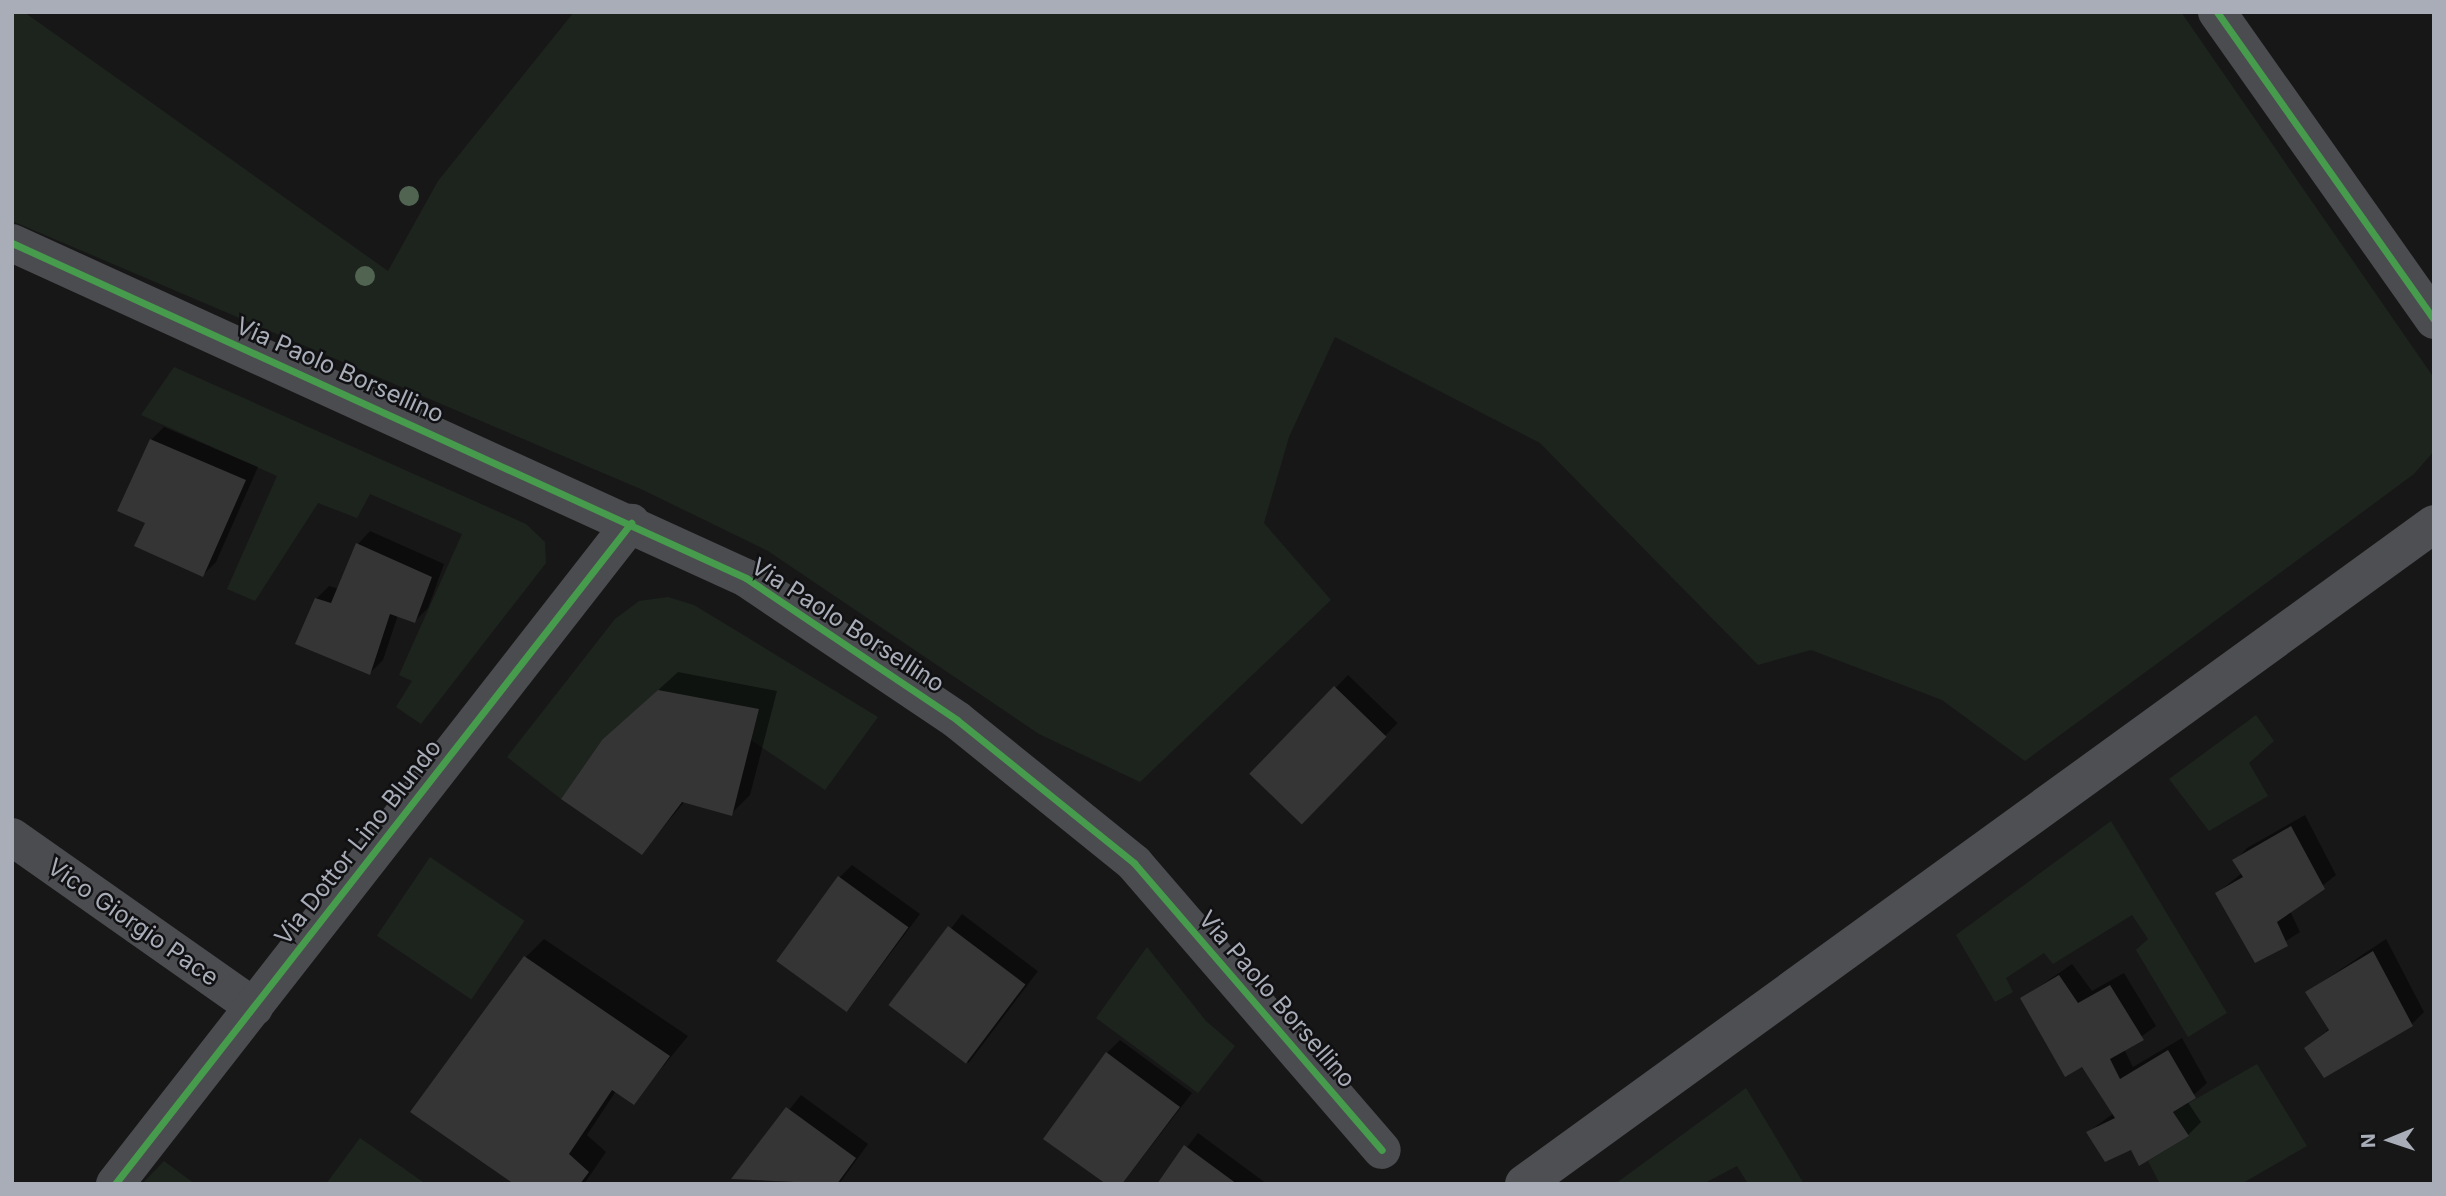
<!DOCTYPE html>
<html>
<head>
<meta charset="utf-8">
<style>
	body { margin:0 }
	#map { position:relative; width:2446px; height:1196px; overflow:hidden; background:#171717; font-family:Inter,sans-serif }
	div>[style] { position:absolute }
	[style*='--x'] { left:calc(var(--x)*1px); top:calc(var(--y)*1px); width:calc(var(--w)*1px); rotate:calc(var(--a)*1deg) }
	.green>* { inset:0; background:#1d241e; transform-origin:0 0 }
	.shadow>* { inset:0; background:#0007; transform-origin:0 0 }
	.building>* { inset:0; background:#353536; transform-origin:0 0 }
	.minor>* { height:38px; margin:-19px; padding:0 19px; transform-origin:19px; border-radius:19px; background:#4b4c50 }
	.major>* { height:38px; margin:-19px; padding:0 19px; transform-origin:19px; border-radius:19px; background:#4d4f52 }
	.cycleway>* { height:7px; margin:-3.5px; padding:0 3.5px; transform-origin:3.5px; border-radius:3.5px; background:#469c4c }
	.trees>* { width:20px; height:20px; margin:-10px; border-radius:50%; background:#506451 }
	span { translate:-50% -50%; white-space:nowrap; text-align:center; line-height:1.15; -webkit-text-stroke:5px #111113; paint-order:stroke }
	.street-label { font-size:24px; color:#a8adb8 }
	.frame { position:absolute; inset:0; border:14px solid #a8adb8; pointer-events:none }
	.north { position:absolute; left:2355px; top:1105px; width:70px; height:70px; -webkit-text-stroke:5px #111113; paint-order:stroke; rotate:268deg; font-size:19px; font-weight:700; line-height:28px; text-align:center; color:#a8adb8 }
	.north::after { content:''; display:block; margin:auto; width:24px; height:32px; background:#a8adb8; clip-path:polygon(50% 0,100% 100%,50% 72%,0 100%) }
</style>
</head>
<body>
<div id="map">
	<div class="green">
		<div style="clip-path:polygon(12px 12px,24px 12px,388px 271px,438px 181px,574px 12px,2181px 12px,2434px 378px,2434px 451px,2414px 474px,2025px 761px,1942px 700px,1811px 650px,1758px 665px,1540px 443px,1335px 337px,1289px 437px,1264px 523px,1331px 600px,1140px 782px,1039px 734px,768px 551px,643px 490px,12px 221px)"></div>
		<div style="clip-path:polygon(174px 367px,526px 524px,545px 542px,546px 563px,421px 724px,396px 707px,412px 681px,399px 675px,462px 534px,370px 494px,357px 518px,318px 503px,255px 601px,227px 589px,277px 476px,141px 415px)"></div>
		<div style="clip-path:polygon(668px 597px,694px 605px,878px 717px,825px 790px,751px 740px,759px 709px,602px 740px,561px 799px,507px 757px,615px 619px,639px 601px)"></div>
		<div style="clip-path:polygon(2256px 715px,2274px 741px,2249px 763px,2268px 796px,2209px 831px,2169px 779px)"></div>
		<div style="clip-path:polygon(2111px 821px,2227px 1013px,2188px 1037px,2136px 950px,2148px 939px,2132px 915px,2053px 964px,2044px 953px,2006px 978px,2013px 992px,1995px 1002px,1956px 935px)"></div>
		<div style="left:430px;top:857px;width:114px;height:95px;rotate:34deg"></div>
		<div style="clip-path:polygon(1147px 947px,1206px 1021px,1235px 1046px,1198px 1093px,1096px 1018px)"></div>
		<div style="clip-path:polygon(2257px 1064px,2307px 1146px,2241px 1184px,2160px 1184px,2148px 1161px,2189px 1136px,2173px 1112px)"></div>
		<div style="clip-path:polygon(1746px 1088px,1804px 1184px,1748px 1184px,1737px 1166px,1703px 1184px,1615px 1184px)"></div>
		<div style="clip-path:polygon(360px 1138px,426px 1184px,326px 1184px)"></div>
		<div style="clip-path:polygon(164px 1161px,195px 1184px,142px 1184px)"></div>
	</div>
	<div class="shadow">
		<div style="clip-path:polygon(164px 427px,258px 467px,216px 562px,203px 575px,147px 523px,151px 440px)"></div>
		<div style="clip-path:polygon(370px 531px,444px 564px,428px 608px,415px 621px,398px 615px,383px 660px,370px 673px,316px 599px,329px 586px,339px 589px,358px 544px)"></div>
		<div style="clip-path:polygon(678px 672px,777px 691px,750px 795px,731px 814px,685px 801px,642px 853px,623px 722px)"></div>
		<div style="left:1348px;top:675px;width:69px;height:138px;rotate:44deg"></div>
		<div style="clip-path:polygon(2305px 815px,2336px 875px,2290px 911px,2300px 932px,2256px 960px,2217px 893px,2242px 873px,2235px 861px,2247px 848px)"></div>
		<div style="clip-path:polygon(852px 865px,920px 914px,848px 1010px,839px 878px)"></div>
		<div style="left:962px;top:914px;width:95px;height:115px;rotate:37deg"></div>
		<div style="clip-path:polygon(544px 939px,688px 1036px,634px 1102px,616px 1091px,587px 1135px,606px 1152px,584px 1184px,517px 1184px,526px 957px)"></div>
		<div style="clip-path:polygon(2386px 939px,2424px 1012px,2411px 1025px,2306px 1048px,2330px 1028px,2307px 992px)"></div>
		<div style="clip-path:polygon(2072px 964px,2092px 991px,2124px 973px,2156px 1026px,2124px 1049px,2133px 1067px,2182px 1038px,2207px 1083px,2187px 1101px,2201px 1122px,2188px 1135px,2088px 1132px,2114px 1113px,2083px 1065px,2023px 998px)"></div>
		<div style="clip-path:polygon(1120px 1040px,1192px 1093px,1122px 1184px,1107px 1053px)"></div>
		<div style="clip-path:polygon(801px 1095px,868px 1144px,839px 1184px,734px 1179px)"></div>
		<div style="clip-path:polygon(1198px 1133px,1267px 1184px,1159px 1184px)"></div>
	</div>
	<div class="building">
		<div style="clip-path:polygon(150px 439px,246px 480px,203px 577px,134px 546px,145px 523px,117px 511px)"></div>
		<div style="clip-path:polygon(356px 543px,432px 577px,415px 623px,390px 614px,370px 675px,295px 644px,315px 598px,331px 603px)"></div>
		<div style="left:1334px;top:686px;width:73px;height:122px;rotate:44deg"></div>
		<div style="clip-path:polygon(658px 690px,759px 709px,732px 816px,682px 802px,642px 855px,561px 799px,602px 740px)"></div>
		<div style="clip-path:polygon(2291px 826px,2325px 889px,2277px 922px,2288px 946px,2255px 963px,2215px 893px,2243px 877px,2232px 860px)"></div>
		<div style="left:838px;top:876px;width:87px;height:105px;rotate:36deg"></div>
		<div style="left:948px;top:926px;width:97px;height:99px;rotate:37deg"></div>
		<div style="clip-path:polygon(2373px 951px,2413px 1026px,2324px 1078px,2304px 1048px,2329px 1030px,2305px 992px)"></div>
		<div style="clip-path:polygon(524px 956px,670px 1056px,634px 1105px,612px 1090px,569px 1154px,589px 1172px,580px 1184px,514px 1184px,410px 1112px)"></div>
		<div style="clip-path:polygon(2059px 975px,2078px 1003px,2110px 985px,2144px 1040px,2110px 1059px,2120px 1079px,2168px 1050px,2196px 1098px,2173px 1112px,2189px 1136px,2139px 1166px,2131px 1150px,2105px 1162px,2086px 1132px,2115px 1118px,2082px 1067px,2065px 1077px,2020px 998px)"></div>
		<div style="clip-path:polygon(1106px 1052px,1180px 1107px,1122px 1184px,1106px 1184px,1043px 1139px)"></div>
		<div style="clip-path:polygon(786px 1107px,856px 1158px,837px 1184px,731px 1179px)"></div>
		<div style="clip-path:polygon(1184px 1145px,1237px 1184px,1157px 1184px)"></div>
	</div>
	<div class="minor">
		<div style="--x:2217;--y:12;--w:377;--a:54.8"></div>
		<div style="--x:12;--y:243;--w:807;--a:24.53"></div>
		<div style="--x:746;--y:578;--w:254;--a:33.9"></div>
		<div style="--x:957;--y:720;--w:228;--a:38.9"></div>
		<div style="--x:1134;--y:863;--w:379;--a:49.2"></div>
		<div style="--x:12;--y:837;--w:296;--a:35.1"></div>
		<div style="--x:115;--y:1184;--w:839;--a:-52.02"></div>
	</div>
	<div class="major">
		<div style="--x:1524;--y:1184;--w:1124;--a:-35.95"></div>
	</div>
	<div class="cycleway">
		<div style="--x:2217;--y:12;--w:377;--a:54.8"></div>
		<div style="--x:12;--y:243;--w:807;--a:24.53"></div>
		<div style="--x:746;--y:578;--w:254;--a:33.9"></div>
		<div style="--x:957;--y:720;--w:228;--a:38.9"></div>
		<div style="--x:1134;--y:863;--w:379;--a:49.2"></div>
		<div style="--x:115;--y:1184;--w:839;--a:-52.02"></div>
	</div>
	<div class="trees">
		<div style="left:409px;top:196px"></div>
		<div style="left:365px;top:276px"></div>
	</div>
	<div class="street-label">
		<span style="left:340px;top:370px;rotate:24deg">Via Paolo Borsellino</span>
		<span style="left:848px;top:625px;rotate:33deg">Via Paolo Borsellino</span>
		<span style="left:358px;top:842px;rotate:-52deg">Via Dottor Lino Blundo</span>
		<span style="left:133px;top:922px;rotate:35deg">Vico Giorgio Pace</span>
		<span style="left:1277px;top:999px;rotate:49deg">Via Paolo Borsellino</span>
	</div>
	<div class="frame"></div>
	<div class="north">N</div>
</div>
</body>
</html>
